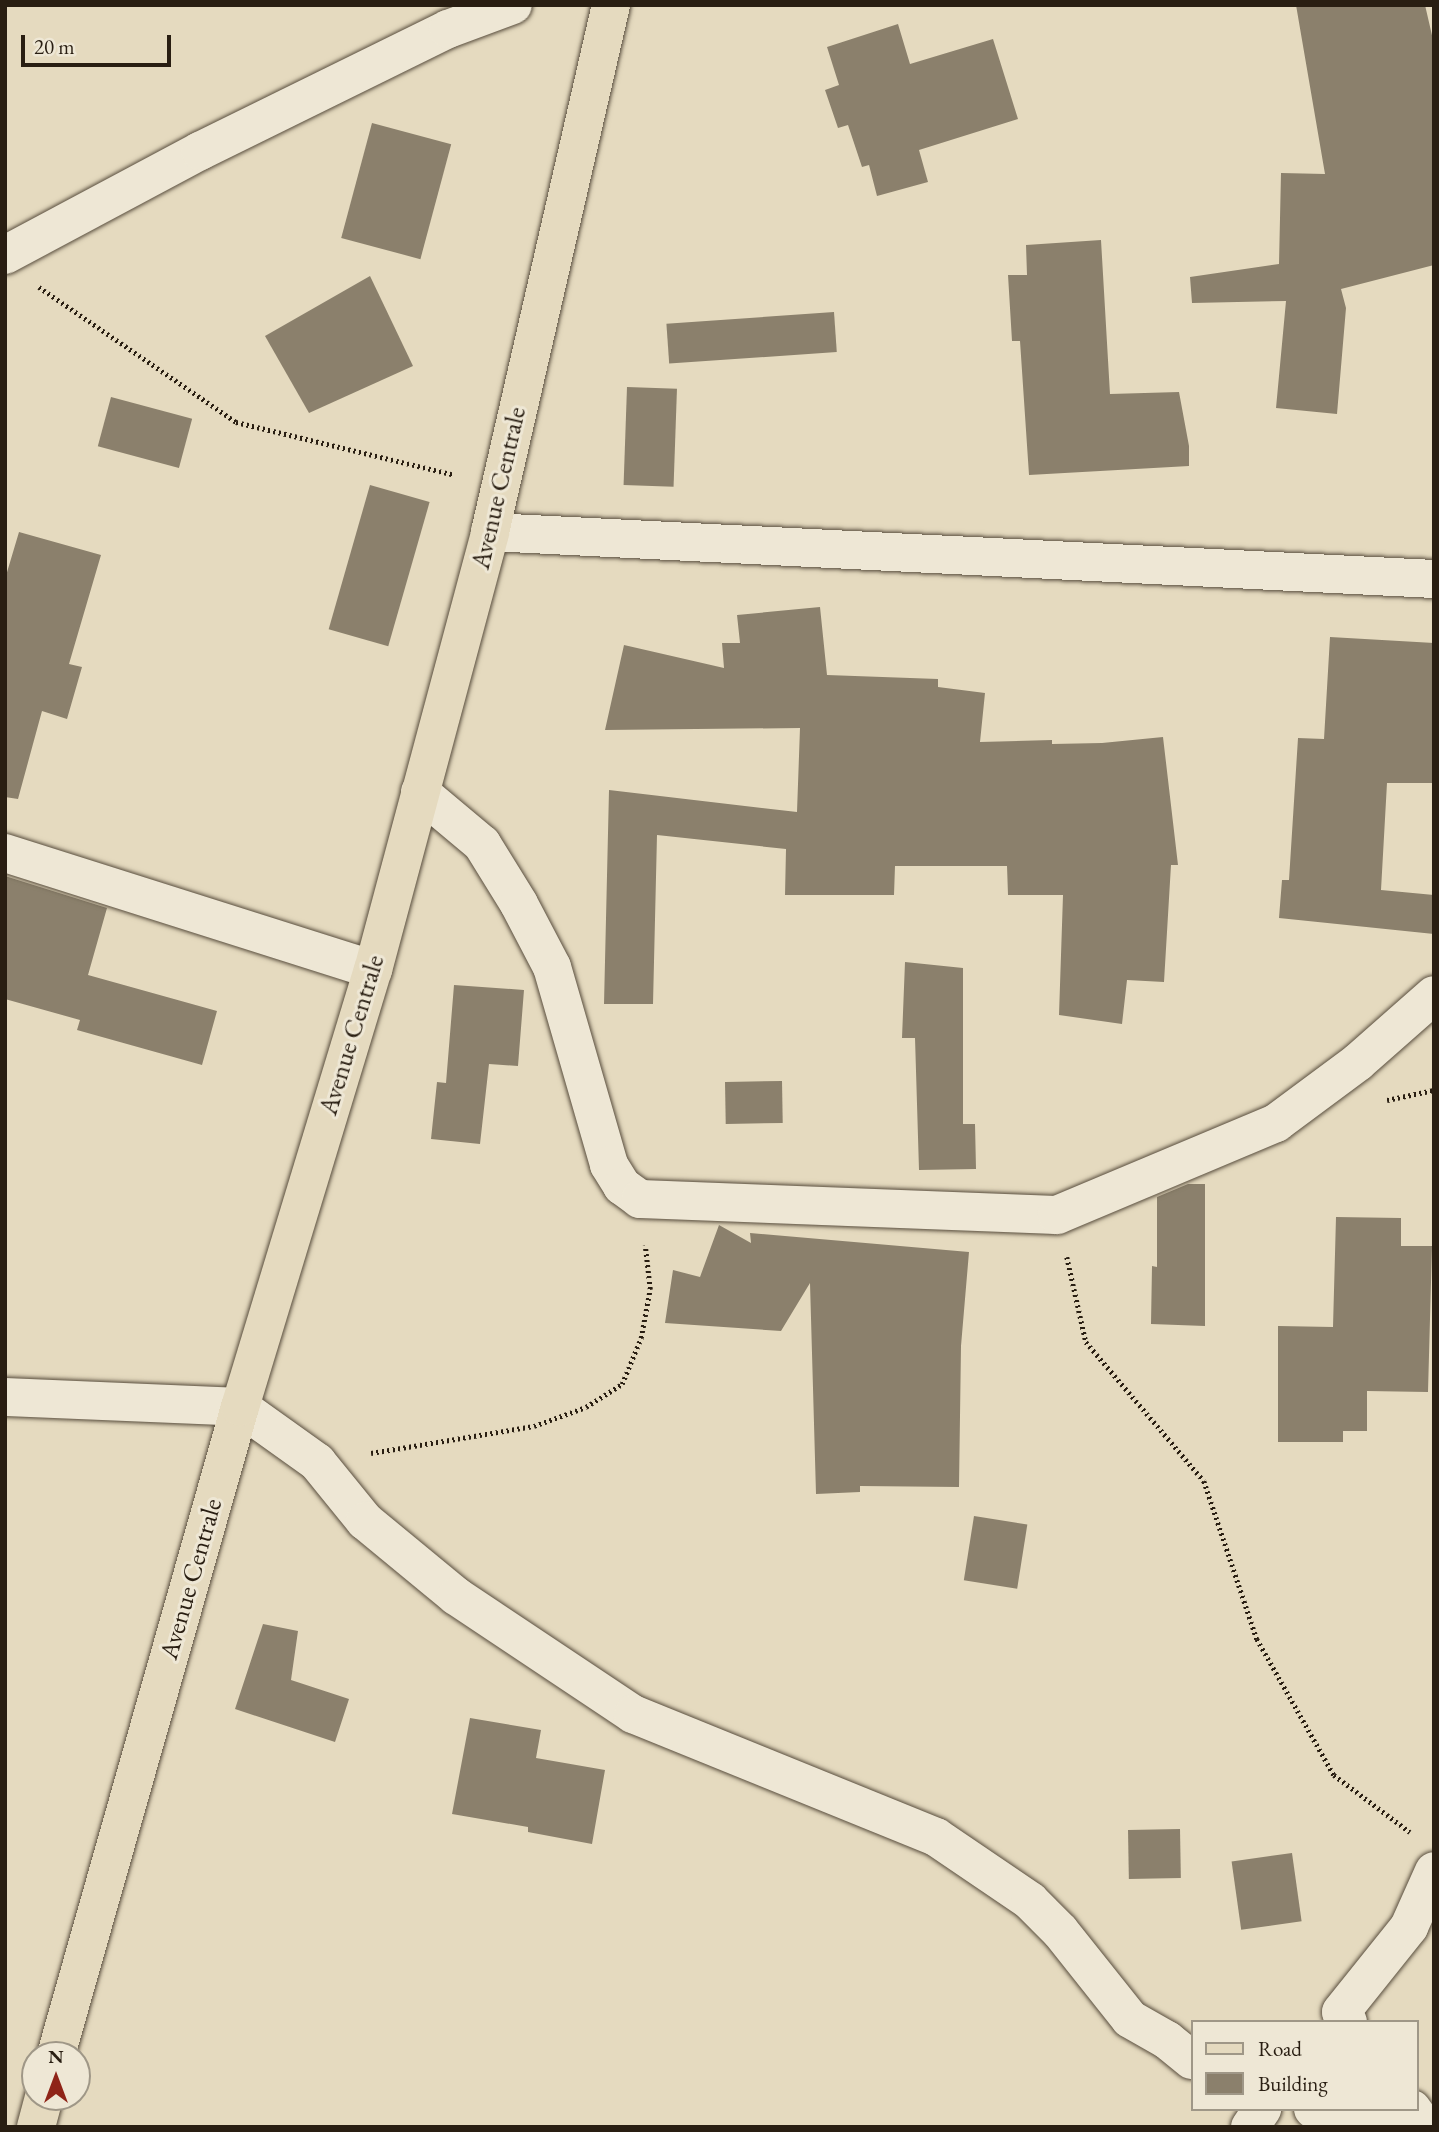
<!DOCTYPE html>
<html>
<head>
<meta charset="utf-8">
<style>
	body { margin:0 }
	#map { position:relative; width:1439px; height:2132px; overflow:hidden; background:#e5dabf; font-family:"EB Garamond",serif }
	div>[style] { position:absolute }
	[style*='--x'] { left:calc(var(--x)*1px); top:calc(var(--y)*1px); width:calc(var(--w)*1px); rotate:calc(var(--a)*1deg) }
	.building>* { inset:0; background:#8b806c; transform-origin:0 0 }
	.path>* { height:4.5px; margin-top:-2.25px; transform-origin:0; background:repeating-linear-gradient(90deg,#291e12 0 2px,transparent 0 5.5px) }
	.roads { filter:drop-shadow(0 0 2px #584d3d) drop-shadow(0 0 2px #584d3d) }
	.minor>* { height:38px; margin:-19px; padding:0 19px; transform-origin:19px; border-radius:19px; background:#eee7d5 }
	.major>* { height:38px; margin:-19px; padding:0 19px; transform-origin:19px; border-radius:19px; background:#e5dabf }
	span { translate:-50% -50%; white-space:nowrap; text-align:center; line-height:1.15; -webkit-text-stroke:6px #eee7d5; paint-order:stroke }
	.street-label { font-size:26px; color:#291e12 }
	.frame { position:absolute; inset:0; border:7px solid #291e12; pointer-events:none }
	.legend { position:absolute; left:1191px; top:2020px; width:228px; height:91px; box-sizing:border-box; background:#eee7d5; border:2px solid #9f9787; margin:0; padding:9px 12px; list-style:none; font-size:21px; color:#291e12 }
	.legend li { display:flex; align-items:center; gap:14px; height:35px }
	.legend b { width:35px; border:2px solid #9f9787 }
	.north { position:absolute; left:21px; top:2041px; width:70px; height:70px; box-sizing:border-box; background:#eee7d5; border:2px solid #9f9787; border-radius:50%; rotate:0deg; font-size:19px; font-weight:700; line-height:28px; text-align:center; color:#291e12 }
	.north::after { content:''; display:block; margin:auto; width:24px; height:32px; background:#8f2418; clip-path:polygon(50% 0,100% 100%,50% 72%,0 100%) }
	.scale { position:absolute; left:21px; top:35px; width:150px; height:32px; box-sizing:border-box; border:4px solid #291e12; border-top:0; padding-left:9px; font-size:21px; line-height:24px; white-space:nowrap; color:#291e12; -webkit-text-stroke:5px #eee7d5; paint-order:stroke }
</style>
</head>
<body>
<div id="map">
	<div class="building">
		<div style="clip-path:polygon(1296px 5px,1425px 5px,1434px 44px,1434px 265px,1341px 289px,1346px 308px,1337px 414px,1276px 408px,1286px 301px,1192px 303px,1190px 277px,1279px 264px,1281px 173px,1325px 174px)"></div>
		<div style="clip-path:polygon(898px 24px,910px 64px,993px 39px,1018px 119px,919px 150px,928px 182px,877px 196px,869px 165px,862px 167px,848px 125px,838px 128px,825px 90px,839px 85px,827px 47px)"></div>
		<div style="left:372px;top:123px;width:82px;height:119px;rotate:15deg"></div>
		<div style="clip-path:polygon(1101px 240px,1110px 394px,1179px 392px,1189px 446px,1189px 466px,1029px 475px,1020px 341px,1012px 341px,1008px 275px,1027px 275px,1026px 245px)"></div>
		<div style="clip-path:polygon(370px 276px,413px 366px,309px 413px,265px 336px)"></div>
		<div style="left:834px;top:312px;width:40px;height:168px;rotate:86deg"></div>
		<div style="left:627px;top:387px;width:50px;height:98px;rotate:2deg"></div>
		<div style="left:111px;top:397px;width:84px;height:51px;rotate:15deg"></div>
		<div style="left:370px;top:485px;width:62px;height:150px;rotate:16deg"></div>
		<div style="clip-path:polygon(19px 532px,101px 555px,69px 664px,82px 667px,67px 719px,42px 711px,18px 799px,5px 797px,5px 579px)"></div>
		<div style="clip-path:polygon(820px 607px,827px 675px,938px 679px,938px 687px,985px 693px,980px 742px,1052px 740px,1052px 744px,1102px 743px,1163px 737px,1178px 865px,1171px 865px,1164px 982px,1127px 980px,1122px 1024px,1059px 1015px,1063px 895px,1008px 895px,1007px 866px,895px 866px,894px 895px,785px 895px,786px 849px,657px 835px,653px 1004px,604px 1004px,609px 790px,797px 812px,800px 728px,605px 730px,624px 645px,724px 668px,722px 643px,740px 643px,737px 615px)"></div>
		<div style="clip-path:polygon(1330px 637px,1434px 643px,1434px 783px,1387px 783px,1381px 890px,1434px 895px,1434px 934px,1279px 918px,1282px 880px,1289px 880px,1298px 738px,1324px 739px)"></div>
		<div style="clip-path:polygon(5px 876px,107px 908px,88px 975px,217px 1011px,202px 1065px,77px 1030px,80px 1020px,5px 999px)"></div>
		<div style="clip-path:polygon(905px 962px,963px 968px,963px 1124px,975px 1124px,976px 1169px,919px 1170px,915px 1038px,902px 1038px)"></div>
		<div style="clip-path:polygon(454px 985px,524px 990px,518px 1066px,489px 1064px,480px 1144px,431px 1139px,437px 1082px,446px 1083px)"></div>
		<div style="left:782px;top:1081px;width:42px;height:57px;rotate:89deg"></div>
		<div style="clip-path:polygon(1188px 1184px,1205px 1184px,1205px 1326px,1151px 1324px,1152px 1266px,1157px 1267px,1157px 1197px)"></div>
		<div style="clip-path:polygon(1336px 1217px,1401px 1218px,1401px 1246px,1432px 1246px,1428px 1392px,1367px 1391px,1367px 1431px,1343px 1431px,1343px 1442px,1278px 1442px,1278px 1326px,1333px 1327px)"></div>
		<div style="clip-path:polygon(719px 1225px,751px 1243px,750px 1233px,969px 1252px,961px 1346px,959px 1487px,860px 1486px,860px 1492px,816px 1494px,810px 1283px,781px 1331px,665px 1323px,673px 1270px,700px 1277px)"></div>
		<div style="left:974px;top:1516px;width:54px;height:65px;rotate:9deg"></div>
		<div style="clip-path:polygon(263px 1624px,298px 1631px,291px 1680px,349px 1699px,335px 1742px,235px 1709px)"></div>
		<div style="clip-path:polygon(470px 1718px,541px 1730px,536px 1758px,605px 1770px,592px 1844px,528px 1832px,528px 1827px,452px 1814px)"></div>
		<div style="left:1180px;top:1829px;width:49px;height:52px;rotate:89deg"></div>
		<div style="left:1292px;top:1853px;width:69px;height:61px;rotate:82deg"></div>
	</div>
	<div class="path">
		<div style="--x:39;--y:287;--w:239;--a:34.4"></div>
		<div style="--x:236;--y:422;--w:225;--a:13.6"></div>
		<div style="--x:1387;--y:1100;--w:48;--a:-12"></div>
		<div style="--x:1067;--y:1257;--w:87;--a:77.4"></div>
		<div style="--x:1086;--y:1342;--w:182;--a:49.7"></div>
		<div style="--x:1204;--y:1481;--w:167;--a:71.5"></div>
		<div style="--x:1257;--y:1639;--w:156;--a:60.5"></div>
		<div style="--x:1334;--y:1775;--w:95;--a:36.9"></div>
		<div style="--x:371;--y:1453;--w:165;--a:-9.4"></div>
		<div style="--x:534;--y:1426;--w:55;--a:-20.1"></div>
		<div style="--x:586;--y:1407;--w:43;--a:-32.6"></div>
		<div style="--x:622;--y:1384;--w:50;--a:-67.6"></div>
		<div style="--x:641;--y:1338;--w:50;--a:-79.6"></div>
		<div style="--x:650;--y:1289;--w:44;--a:-96.5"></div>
	</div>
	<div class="roads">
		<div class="minor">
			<div style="--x:5;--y:255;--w:221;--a:-28.1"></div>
			<div style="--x:200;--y:151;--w:276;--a:-26.2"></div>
			<div style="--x:448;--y:29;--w:69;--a:-20.3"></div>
			<div style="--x:490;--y:532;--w:945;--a:2.85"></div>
			<div style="--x:420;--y:792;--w:81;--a:40"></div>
			<div style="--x:482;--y:844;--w:70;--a:58.3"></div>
			<div style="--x:519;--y:904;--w:71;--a:62.4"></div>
			<div style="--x:552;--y:967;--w:206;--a:73.9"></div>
			<div style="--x:609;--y:1165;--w:25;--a:58"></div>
			<div style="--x:622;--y:1186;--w:22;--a:36"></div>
			<div style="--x:640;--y:1199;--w:417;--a:2.2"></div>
			<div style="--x:1057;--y:1215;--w:238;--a:-22.8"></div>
			<div style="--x:1276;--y:1123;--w:102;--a:-36.6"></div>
			<div style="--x:1358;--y:1062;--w:101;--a:-41.4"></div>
			<div style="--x:5;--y:853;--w:386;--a:17.6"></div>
			<div style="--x:5;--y:1397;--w:235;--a:2.4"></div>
			<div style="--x:240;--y:1407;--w:95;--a:35.5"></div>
			<div style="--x:317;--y:1462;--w:76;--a:50.9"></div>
			<div style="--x:365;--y:1521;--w:118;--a:39.5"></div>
			<div style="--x:456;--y:1596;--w:213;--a:33.7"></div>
			<div style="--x:633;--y:1714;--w:327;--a:22.1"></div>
			<div style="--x:936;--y:1837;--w:114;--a:34.2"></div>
			<div style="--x:1030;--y:1901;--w:42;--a:45"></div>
			<div style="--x:1060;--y:1931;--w:112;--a:51.5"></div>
			<div style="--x:1130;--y:2019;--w:43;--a:29.6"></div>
			<div style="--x:1167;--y:2040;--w:32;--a:39"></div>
			<div style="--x:1348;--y:2022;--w:12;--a:-125"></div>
			<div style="--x:1341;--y:2012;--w:109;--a:-51.3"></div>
			<div style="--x:1409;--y:1927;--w:61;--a:-65.9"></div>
			<div style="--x:1313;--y:2109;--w:79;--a:13.2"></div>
			<div style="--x:1412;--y:2109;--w:22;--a:54"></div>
			<div style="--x:1250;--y:2127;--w:22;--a:-56"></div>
		</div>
		<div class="major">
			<div style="--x:56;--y:2055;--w:674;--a:-74.15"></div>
			<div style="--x:240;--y:1407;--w:457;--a:-73.1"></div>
			<div style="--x:373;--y:970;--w:453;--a:-75"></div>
			<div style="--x:490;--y:532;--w:541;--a:-77.07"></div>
			<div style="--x:36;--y:2127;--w:31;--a:-75"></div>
		</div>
	</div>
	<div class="street-label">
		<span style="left:499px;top:488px;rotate:-77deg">Avenue Centrale</span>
		<span style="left:352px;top:1035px;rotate:-73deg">Avenue Centrale</span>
		<span style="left:191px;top:1579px;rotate:-74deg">Avenue Centrale</span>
	</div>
	<div class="frame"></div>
	<ul class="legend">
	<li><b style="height:9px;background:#e5dabf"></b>Road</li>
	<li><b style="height:19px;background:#8b806c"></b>Building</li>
	</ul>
	<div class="north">N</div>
	<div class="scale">20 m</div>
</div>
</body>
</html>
